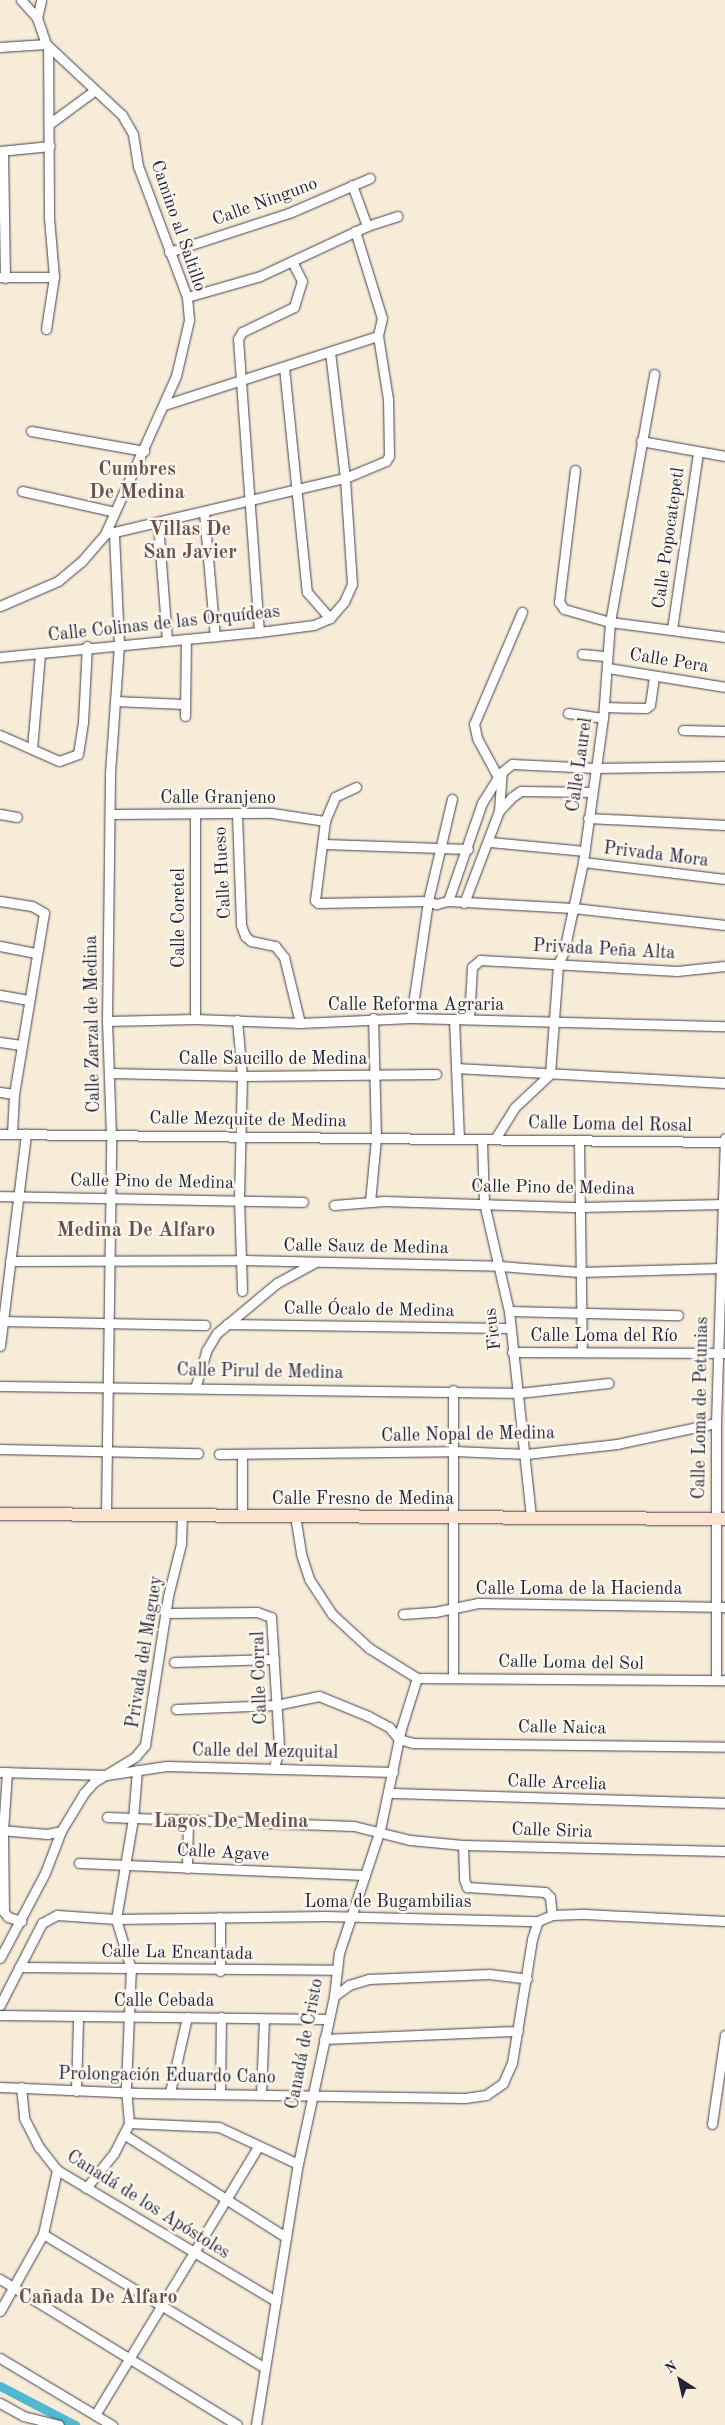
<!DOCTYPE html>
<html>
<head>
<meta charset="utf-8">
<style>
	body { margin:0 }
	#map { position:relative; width:725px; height:2425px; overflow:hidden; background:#f6ecd7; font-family:"Old Standard TT",serif }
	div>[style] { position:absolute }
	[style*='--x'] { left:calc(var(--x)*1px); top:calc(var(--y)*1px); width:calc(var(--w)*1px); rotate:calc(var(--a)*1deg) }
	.canal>* { height:9px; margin:-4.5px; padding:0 4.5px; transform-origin:4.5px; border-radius:4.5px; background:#52b7d1 }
	.roads { filter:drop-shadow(0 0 1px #424052) drop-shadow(0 0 1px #424052) }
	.street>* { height:9px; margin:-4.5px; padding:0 4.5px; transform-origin:4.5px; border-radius:4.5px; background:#fff }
	.secondary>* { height:12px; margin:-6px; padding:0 6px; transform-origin:6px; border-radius:6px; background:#fde4d0 }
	span { translate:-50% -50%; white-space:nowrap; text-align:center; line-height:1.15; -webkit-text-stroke:5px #fbf7ec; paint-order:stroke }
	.street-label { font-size:18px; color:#22223b }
	.quarter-label { font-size:20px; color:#695250; font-weight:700 }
	.north { position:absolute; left:655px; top:2355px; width:50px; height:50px; -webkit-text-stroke:4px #fbf7ec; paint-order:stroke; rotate:325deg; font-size:14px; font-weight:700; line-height:20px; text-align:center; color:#22223b }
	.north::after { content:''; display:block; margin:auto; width:18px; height:22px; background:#22223b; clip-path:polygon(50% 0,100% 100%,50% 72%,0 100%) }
</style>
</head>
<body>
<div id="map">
	<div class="canal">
		<div style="--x:0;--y:2386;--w:85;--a:27.5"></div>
	</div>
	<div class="roads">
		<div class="street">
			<div style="--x:21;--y:0;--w:24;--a:48"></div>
			<div style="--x:0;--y:47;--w:46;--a:-3.7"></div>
			<div style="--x:49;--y:124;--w:56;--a:-36.3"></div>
			<div style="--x:0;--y:151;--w:50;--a:-5.7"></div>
			<div style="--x:3;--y:151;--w:127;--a:89.1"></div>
			<div style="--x:352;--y:185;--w:44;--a:69.9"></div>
			<div style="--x:355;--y:231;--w:91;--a:72.8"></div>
			<div style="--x:382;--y:318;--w:18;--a:103"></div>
			<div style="--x:169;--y:252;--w:126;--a:-18"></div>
			<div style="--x:289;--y:213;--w:88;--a:-23.4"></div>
			<div style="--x:0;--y:277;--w:54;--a:0"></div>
			<div style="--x:187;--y:297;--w:76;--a:-16"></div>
			<div style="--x:260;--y:276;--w:118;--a:-25"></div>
			<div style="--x:367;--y:226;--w:32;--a:-18"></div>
			<div style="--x:46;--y:329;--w:53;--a:-81.3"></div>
			<div style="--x:54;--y:277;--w:59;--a:-94.8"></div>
			<div style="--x:49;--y:218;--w:171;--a:-90.3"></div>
			<div style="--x:284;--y:367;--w:226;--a:84.2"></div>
			<div style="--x:307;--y:592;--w:35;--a:49"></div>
			<div style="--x:164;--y:405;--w:225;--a:-17.9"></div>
			<div style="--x:31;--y:431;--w:115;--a:10"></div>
			<div style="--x:641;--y:441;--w:85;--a:10.1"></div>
			<div style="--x:575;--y:470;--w:133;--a:96.9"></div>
			<div style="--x:559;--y:602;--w:9;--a:54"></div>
			<div style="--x:564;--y:609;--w:48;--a:15.8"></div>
			<div style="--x:610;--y:622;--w:116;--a:7.4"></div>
			<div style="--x:22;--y:491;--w:95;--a:12.7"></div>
			<div style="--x:204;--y:512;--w:125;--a:85"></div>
			<div style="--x:158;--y:523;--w:116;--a:85.6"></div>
			<div style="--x:110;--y:533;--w:241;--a:-13.2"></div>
			<div style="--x:345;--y:478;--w:44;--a:-22.5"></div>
			<div style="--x:386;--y:461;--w:6;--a:-59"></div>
			<div style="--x:389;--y:456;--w:57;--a:-91"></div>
			<div style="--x:388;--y:399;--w:64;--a:-99"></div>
			<div style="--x:0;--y:606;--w:63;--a:-23.3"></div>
			<div style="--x:58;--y:581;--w:30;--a:-40"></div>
			<div style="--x:81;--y:562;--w:37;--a:-49"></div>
			<div style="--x:105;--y:534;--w:173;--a:-65.8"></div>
			<div style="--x:176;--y:376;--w:57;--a:-76.9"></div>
			<div style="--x:189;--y:320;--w:23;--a:-95"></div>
			<div style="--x:187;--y:297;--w:140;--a:-110.5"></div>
			<div style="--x:138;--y:166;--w:32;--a:-99"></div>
			<div style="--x:133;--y:134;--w:22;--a:-120"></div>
			<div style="--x:122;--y:115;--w:104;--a:-136.9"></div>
			<div style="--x:46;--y:44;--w:28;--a:-109"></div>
			<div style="--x:37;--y:18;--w:18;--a:-77"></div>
			<div style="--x:672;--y:629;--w:178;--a:-81.6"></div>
			<div style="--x:259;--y:632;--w:294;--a:-94.1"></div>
			<div style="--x:238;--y:339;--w:8;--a:-60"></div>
			<div style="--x:242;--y:332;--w:58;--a:-25.7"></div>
			<div style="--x:294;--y:307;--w:27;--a:-73"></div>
			<div style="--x:302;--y:281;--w:22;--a:-117"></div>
			<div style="--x:582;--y:654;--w:25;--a:5"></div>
			<div style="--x:0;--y:657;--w:260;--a:-5.5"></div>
			<div style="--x:259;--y:632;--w:55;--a:-7.3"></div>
			<div style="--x:314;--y:625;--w:17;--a:-24"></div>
			<div style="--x:330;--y:618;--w:21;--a:-49"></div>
			<div style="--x:344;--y:602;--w:20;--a:-66"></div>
			<div style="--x:352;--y:584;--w:106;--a:-93.8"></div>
			<div style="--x:345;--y:478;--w:127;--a:-96.8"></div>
			<div style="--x:608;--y:668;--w:119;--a:9.2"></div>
			<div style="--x:115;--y:701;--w:69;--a:2.5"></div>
			<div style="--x:604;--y:707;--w:42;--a:1.4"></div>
			<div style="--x:646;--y:708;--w:5;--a:-37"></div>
			<div style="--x:650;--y:705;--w:29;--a:-82"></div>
			<div style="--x:568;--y:713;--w:35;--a:8"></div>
			<div style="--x:185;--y:716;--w:77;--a:-89.3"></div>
			<div style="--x:683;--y:730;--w:42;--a:1.4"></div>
			<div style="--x:0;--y:735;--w:64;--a:23.8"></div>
			<div style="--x:59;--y:761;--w:20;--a:-20"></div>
			<div style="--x:78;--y:754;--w:32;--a:-81"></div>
			<div style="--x:83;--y:722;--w:76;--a:-87"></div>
			<div style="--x:32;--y:749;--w:96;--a:-85.2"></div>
			<div style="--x:356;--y:787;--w:23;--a:155"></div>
			<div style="--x:335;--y:797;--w:26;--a:113"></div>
			<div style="--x:325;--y:821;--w:80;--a:97.2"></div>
			<div style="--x:315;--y:900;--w:4;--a:45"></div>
			<div style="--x:318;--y:903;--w:110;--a:-1"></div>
			<div style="--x:428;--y:901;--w:9;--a:21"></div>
			<div style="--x:436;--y:904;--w:12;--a:-14"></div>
			<div style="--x:448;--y:901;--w:104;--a:-70.9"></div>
			<div style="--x:482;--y:803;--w:31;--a:-58"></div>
			<div style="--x:498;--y:777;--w:44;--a:-118.3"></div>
			<div style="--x:477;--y:738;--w:14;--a:-102"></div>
			<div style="--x:474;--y:724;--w:122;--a:-66.8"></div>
			<div style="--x:499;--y:811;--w:39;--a:-86"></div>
			<div style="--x:502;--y:772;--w:13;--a:-39"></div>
			<div style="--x:512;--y:764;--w:84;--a:2.7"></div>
			<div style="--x:596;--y:768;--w:129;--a:-0.9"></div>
			<div style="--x:0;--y:814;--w:17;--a:10"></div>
			<div style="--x:110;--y:814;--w:162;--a:-0.4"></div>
			<div style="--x:272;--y:813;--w:54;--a:8.6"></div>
			<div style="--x:237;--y:814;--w:111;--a:87.9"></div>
			<div style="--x:241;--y:925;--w:12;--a:70"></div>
			<div style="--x:245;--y:936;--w:8;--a:40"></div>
			<div style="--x:251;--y:941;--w:25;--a:12"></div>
			<div style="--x:275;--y:946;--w:14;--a:51"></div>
			<div style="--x:284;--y:957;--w:68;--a:76.4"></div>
			<div style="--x:588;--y:818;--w:137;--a:2.9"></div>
			<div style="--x:490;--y:842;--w:95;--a:5.4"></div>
			<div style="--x:325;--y:844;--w:143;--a:2"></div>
			<div style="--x:583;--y:862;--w:143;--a:6.8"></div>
			<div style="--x:0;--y:901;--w:32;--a:9"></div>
			<div style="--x:32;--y:906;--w:14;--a:30"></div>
			<div style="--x:44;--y:913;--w:183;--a:99.4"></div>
			<div style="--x:14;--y:1094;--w:40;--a:92.9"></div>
			<div style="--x:448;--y:901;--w:125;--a:3.2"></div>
			<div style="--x:573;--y:908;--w:153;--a:6.4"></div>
			<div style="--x:464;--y:903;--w:98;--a:-69.2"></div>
			<div style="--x:499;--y:811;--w:19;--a:-47"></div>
			<div style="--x:512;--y:797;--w:11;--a:-34"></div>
			<div style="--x:521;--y:791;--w:71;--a:0.8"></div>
			<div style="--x:0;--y:946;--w:37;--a:11"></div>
			<div style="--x:0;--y:995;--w:29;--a:10"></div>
			<div style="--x:411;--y:1018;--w:118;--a:-81.7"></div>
			<div style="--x:428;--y:901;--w:105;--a:-76.8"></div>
			<div style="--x:195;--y:1019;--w:203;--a:-90"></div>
			<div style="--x:454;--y:1019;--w:120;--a:87.6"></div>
			<div style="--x:469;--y:1019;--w:52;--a:-86.7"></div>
			<div style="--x:472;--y:967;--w:11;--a:-41"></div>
			<div style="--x:480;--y:960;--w:197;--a:3.2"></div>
			<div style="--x:677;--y:971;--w:48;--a:-5.9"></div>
			<div style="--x:237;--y:1020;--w:56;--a:84.9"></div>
			<div style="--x:242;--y:1076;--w:123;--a:91.4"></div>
			<div style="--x:239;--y:1199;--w:92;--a:88.1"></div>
			<div style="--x:107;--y:1021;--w:88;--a:-1.3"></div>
			<div style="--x:195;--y:1019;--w:105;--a:2.2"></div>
			<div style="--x:300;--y:1023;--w:111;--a:-2.6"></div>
			<div style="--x:411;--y:1018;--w:314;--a:1.5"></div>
			<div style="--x:0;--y:1042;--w:21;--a:8"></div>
			<div style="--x:456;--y:1068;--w:269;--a:3.2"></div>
			<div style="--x:110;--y:1073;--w:132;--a:1.3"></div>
			<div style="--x:242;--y:1076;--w:194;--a:-0.6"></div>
			<div style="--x:0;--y:1092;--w:14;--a:8"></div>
			<div style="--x:0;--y:1134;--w:725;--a:0.63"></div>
			<div style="--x:495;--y:1139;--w:36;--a:-58"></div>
			<div style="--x:514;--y:1108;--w:50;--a:-43.4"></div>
			<div style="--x:550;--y:1074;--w:110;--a:-85.8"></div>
			<div style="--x:558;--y:964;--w:14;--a:-65"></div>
			<div style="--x:564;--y:951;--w:91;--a:-77.9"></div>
			<div style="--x:583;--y:862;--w:145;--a:-82.1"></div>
			<div style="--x:603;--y:718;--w:96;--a:-85.8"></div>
			<div style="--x:610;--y:622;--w:252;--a:-79.9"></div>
			<div style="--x:482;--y:1140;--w:63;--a:88.2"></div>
			<div style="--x:484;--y:1203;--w:111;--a:77"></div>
			<div style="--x:509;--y:1311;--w:206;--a:83.9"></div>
			<div style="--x:579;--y:1143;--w:209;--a:89.2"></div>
			<div style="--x:0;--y:1196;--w:303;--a:1.1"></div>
			<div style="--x:370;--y:1202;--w:64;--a:-84.6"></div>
			<div style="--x:376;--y:1138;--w:120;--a:-91.4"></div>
			<div style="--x:334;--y:1205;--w:50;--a:-4.6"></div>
			<div style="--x:384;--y:1201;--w:196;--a:1.8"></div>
			<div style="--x:580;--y:1207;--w:145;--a:-1.2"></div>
			<div style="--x:10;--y:1261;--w:233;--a:-0.2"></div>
			<div style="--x:243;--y:1260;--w:256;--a:1.3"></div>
			<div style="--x:499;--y:1266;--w:81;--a:4.2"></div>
			<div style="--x:580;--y:1272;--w:140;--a:-1.6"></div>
			<div style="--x:509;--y:1311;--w:169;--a:1.4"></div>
			<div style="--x:0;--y:1321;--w:205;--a:1.1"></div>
			<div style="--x:227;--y:1324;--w:283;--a:0.8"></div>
			<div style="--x:0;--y:1346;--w:214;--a:-83"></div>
			<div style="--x:512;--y:1352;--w:213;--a:0.3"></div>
			<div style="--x:0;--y:1386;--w:519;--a:0.77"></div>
			<div style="--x:519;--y:1393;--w:90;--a:-6.4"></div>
			<div style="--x:195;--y:1388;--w:39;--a:-73"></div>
			<div style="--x:206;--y:1351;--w:21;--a:-59"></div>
			<div style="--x:217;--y:1333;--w:78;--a:-39.8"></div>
			<div style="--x:277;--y:1283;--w:42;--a:-28.4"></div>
			<div style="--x:0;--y:1449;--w:198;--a:1.2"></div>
			<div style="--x:219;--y:1454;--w:235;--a:-0.7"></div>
			<div style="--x:454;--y:1451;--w:72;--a:2.4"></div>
			<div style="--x:526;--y:1454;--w:92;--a:-6.3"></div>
			<div style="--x:617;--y:1444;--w:101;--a:-12"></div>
			<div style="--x:106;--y:1515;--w:380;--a:-89.2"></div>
			<div style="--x:111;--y:1135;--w:114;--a:-92"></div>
			<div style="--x:107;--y:1021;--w:248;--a:-89.3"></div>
			<div style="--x:110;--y:773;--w:129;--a:-86"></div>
			<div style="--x:119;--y:644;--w:112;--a:-92.6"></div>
			<div style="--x:242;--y:1515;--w:60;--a:-90"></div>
			<div style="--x:295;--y:1515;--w:39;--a:81"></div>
			<div style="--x:301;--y:1554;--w:26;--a:72"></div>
			<div style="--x:309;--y:1579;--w:42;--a:56.7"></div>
			<div style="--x:332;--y:1614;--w:50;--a:42.6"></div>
			<div style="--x:369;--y:1648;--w:57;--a:32"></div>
			<div style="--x:165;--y:1613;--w:92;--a:-0.6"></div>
			<div style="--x:257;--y:1612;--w:15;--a:20"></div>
			<div style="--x:271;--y:1617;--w:111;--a:86.4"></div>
			<div style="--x:278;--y:1728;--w:21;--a:87"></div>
			<div style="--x:279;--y:1749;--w:20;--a:105"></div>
			<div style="--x:403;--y:1614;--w:32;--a:-4"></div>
			<div style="--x:435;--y:1612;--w:44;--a:-11.8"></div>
			<div style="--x:478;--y:1603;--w:247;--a:0.9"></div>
			<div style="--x:174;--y:1662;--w:100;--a:-1.7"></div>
			<div style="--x:453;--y:1677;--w:287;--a:-90"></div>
			<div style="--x:417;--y:1678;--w:308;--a:0.4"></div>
			<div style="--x:716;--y:1679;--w:256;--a:-90"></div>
			<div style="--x:716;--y:1423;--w:285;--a:-88.2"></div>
			<div style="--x:176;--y:1709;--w:100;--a:-2.3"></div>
			<div style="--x:276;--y:1705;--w:44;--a:-11.8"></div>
			<div style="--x:319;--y:1696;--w:53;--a:22.2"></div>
			<div style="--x:368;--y:1716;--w:24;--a:28"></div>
			<div style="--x:389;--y:1727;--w:16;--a:50"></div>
			<div style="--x:399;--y:1739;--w:15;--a:16"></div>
			<div style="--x:413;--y:1743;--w:312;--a:0.7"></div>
			<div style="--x:0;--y:1772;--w:106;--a:1.6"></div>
			<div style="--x:106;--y:1775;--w:61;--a:-8.5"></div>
			<div style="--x:166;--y:1766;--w:227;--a:1.5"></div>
			<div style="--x:7;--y:1772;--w:59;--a:93.9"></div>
			<div style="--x:3;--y:1831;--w:81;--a:89.3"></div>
			<div style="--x:4;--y:1912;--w:6;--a:51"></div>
			<div style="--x:8;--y:1917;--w:14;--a:17"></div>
			<div style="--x:389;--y:1793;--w:336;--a:1.7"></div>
			<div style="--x:107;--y:1817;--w:247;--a:2.1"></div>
			<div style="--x:354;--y:1826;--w:58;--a:14"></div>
			<div style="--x:410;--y:1840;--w:53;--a:5.4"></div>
			<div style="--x:463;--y:1845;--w:262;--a:1.3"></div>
			<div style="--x:0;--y:1830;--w:47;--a:4.9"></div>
			<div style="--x:47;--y:1834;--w:14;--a:-12"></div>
			<div style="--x:463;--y:1845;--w:34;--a:88"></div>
			<div style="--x:464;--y:1879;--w:9;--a:69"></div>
			<div style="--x:467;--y:1887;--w:78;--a:3.7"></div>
			<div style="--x:545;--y:1892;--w:7;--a:45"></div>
			<div style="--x:550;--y:1897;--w:18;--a:84"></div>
			<div style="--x:79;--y:1863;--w:286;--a:2.4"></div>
			<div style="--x:187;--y:1868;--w:46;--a:-88.8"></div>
			<div style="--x:0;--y:1958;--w:96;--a:-62.1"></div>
			<div style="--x:45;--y:1873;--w:45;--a:-69.1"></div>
			<div style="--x:61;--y:1831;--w:44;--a:-58.8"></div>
			<div style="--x:84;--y:1793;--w:15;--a:-48"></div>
			<div style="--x:94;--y:1782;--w:48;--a:-31.4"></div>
			<div style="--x:135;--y:1757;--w:16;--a:-50"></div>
			<div style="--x:145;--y:1745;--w:151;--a:-81.2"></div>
			<div style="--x:168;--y:1596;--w:54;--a:-76"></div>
			<div style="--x:181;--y:1544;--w:29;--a:-88"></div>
			<div style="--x:19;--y:1967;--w:316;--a:0.5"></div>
			<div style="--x:220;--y:1971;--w:54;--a:-90"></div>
			<div style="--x:334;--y:1996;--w:19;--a:-36"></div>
			<div style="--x:349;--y:1985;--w:21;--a:-17"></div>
			<div style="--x:369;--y:1979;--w:120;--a:-2.4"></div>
			<div style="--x:489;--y:1974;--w:38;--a:7"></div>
			<div style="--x:0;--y:2005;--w:92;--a:-62.9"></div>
			<div style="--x:42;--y:1923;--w:17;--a:-28"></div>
			<div style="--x:57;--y:1915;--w:59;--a:3.9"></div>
			<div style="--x:116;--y:1919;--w:210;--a:-0.8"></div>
			<div style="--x:326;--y:1916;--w:212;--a:1.4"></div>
			<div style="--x:538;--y:1921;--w:15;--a:-23"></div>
			<div style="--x:552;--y:1915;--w:33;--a:-2"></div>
			<div style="--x:585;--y:1914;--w:140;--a:2.9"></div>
			<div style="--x:0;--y:2015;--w:328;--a:0.7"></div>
			<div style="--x:324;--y:2039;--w:194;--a:-2.4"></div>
			<div style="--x:0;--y:2087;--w:140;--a:2.5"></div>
			<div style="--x:140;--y:2093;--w:325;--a:0.9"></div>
			<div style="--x:465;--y:2098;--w:21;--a:-8"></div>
			<div style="--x:486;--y:2095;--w:21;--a:-35"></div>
			<div style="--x:503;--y:2083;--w:22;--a:-66"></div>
			<div style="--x:512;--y:2063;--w:126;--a:-80.8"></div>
			<div style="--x:532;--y:1939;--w:19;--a:-72"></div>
			<div style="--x:21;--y:2087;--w:31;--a:84"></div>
			<div style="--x:24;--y:2118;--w:33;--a:63"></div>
			<div style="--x:39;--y:2147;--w:29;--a:52"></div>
			<div style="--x:57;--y:2170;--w:255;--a:30.9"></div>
			<div style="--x:76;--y:2091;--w:73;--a:-88.4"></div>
			<div style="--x:170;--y:2092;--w:77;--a:-77.2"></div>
			<div style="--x:220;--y:2094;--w:77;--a:-89.3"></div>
			<div style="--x:261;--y:2094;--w:75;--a:-87.7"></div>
			<div style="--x:129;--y:2123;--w:90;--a:2.5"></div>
			<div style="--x:219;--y:2127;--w:87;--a:25.1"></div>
			<div style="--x:712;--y:2124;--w:90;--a:-81.7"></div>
			<div style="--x:125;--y:2135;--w:191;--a:32.4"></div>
			<div style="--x:86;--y:2188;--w:45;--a:-51.3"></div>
			<div style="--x:114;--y:2153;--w:34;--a:-63"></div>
			<div style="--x:129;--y:2123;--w:37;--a:-95"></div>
			<div style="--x:126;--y:2086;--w:117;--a:-87.6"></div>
			<div style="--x:131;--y:1969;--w:52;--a:-106.7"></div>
			<div style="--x:116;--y:1919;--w:101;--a:-80.4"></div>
			<div style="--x:133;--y:1819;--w:49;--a:-85.3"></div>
			<div style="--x:43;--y:2234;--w:259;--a:31.1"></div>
			<div style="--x:0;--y:2279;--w:278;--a:31.6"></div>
			<div style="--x:0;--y:2311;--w:88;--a:-60.8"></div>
			<div style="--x:43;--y:2234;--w:66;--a:-77.7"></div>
			<div style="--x:0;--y:2358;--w:131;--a:30.9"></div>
			<div style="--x:0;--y:2403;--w:26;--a:29"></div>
			<div style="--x:23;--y:2416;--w:37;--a:14"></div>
			<div style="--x:95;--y:2415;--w:314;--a:-58.7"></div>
			<div style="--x:256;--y:2425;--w:264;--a:-80.9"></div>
			<div style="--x:298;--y:2164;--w:172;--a:-77.9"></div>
			<div style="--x:334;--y:1996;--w:43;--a:-83.4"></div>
			<div style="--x:339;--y:1953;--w:130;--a:-71.6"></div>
			<div style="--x:380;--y:1830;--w:103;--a:-78.3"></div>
			<div style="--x:401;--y:1729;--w:53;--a:-72.6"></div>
		</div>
		<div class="secondary">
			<div style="--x:0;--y:1514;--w:725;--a:0.4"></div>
		</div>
	</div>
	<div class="street-label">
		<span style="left:265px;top:202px;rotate:-20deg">Calle Ninguno</span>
		<span style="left:178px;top:226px;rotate:71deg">Camino al Saltillo</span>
		<span style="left:669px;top:538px;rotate:-82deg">Calle Popocatepetl</span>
		<span style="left:164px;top:624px;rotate:-6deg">Calle Colinas de las Orquídeas</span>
		<span style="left:669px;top:661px;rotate:9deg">Calle Pera</span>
		<span style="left:580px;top:765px;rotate:-82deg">Calle Laurel</span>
		<span style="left:218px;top:798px">Calle Granjeno</span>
		<span style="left:656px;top:855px;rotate:7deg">Privada Mora</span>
		<span style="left:223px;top:873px;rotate:-93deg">Calle Hueso</span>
		<span style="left:179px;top:918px;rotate:-90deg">Calle Coretel</span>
		<span style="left:604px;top:950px;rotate:3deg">Privada Peña Alta</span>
		<span style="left:416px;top:1005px">Calle Reforma Agraria</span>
		<span style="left:93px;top:1024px;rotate:-91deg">Calle Zarzal de Medina</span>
		<span style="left:273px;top:1059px">Calle Saucillo de Medina</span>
		<span style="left:248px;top:1120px;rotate:1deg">Calle Mezquite de Medina</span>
		<span style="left:610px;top:1125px;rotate:1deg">Calle Loma del Rosal</span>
		<span style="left:152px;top:1182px;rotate:1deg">Calle Pino de Medina</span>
		<span style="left:553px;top:1188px;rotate:1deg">Calle Pino de Medina</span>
		<span style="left:366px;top:1247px;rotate:1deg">Calle Sauz de Medina</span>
		<span style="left:369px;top:1310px;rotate:1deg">Calle Ócalo de Medina</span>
		<span style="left:493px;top:1329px;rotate:-97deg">Ficus</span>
		<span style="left:604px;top:1336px">Calle Loma del Río</span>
		<span style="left:260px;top:1372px;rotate:1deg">Calle Pirul de Medina</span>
		<span style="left:701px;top:1408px;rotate:-89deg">Calle Loma de Petunias</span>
		<span style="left:468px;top:1435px;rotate:-1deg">Calle Nopal de Medina</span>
		<span style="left:363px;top:1499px">Calle Fresno de Medina</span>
		<span style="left:579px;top:1589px">Calle Loma de la Hacienda</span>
		<span style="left:145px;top:1652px;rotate:-81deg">Privada del Maguey</span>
		<span style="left:571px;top:1663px;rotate:1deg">Calle Loma del Sol</span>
		<span style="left:260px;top:1678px;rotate:-92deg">Calle Corral</span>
		<span style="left:562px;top:1728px;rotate:1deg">Calle Naica</span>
		<span style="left:265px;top:1752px;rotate:1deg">Calle del Mezquital</span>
		<span style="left:557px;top:1783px;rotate:2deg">Calle Arcelia</span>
		<span style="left:552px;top:1831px;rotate:2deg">Calle Siria</span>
		<span style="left:223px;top:1853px;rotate:3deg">Calle Agave</span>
		<span style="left:388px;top:1902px">Loma de Bugambilias</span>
		<span style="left:177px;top:1953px;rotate:1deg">Calle La Encantada</span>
		<span style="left:164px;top:2001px">Calle Cebada</span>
		<span style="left:305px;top:2044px;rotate:-79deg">Canadá de Cristo</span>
		<span style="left:167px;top:2076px;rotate:1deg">Prolongación Eduardo Cano</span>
		<span style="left:148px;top:2205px;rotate:32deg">Canadá de los Apóstoles</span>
	</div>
	<div class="quarter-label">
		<span style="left:137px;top:482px">Cumbres<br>De Medina</span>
		<span style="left:190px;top:542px">Villas De<br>San Javier</span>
		<span style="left:136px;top:1231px">Medina De Alfaro</span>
		<span style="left:231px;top:1822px">Lagos De Medina</span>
		<span style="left:98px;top:2298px">Cañada De Alfaro</span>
	</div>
	<div class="north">N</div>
</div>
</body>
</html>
